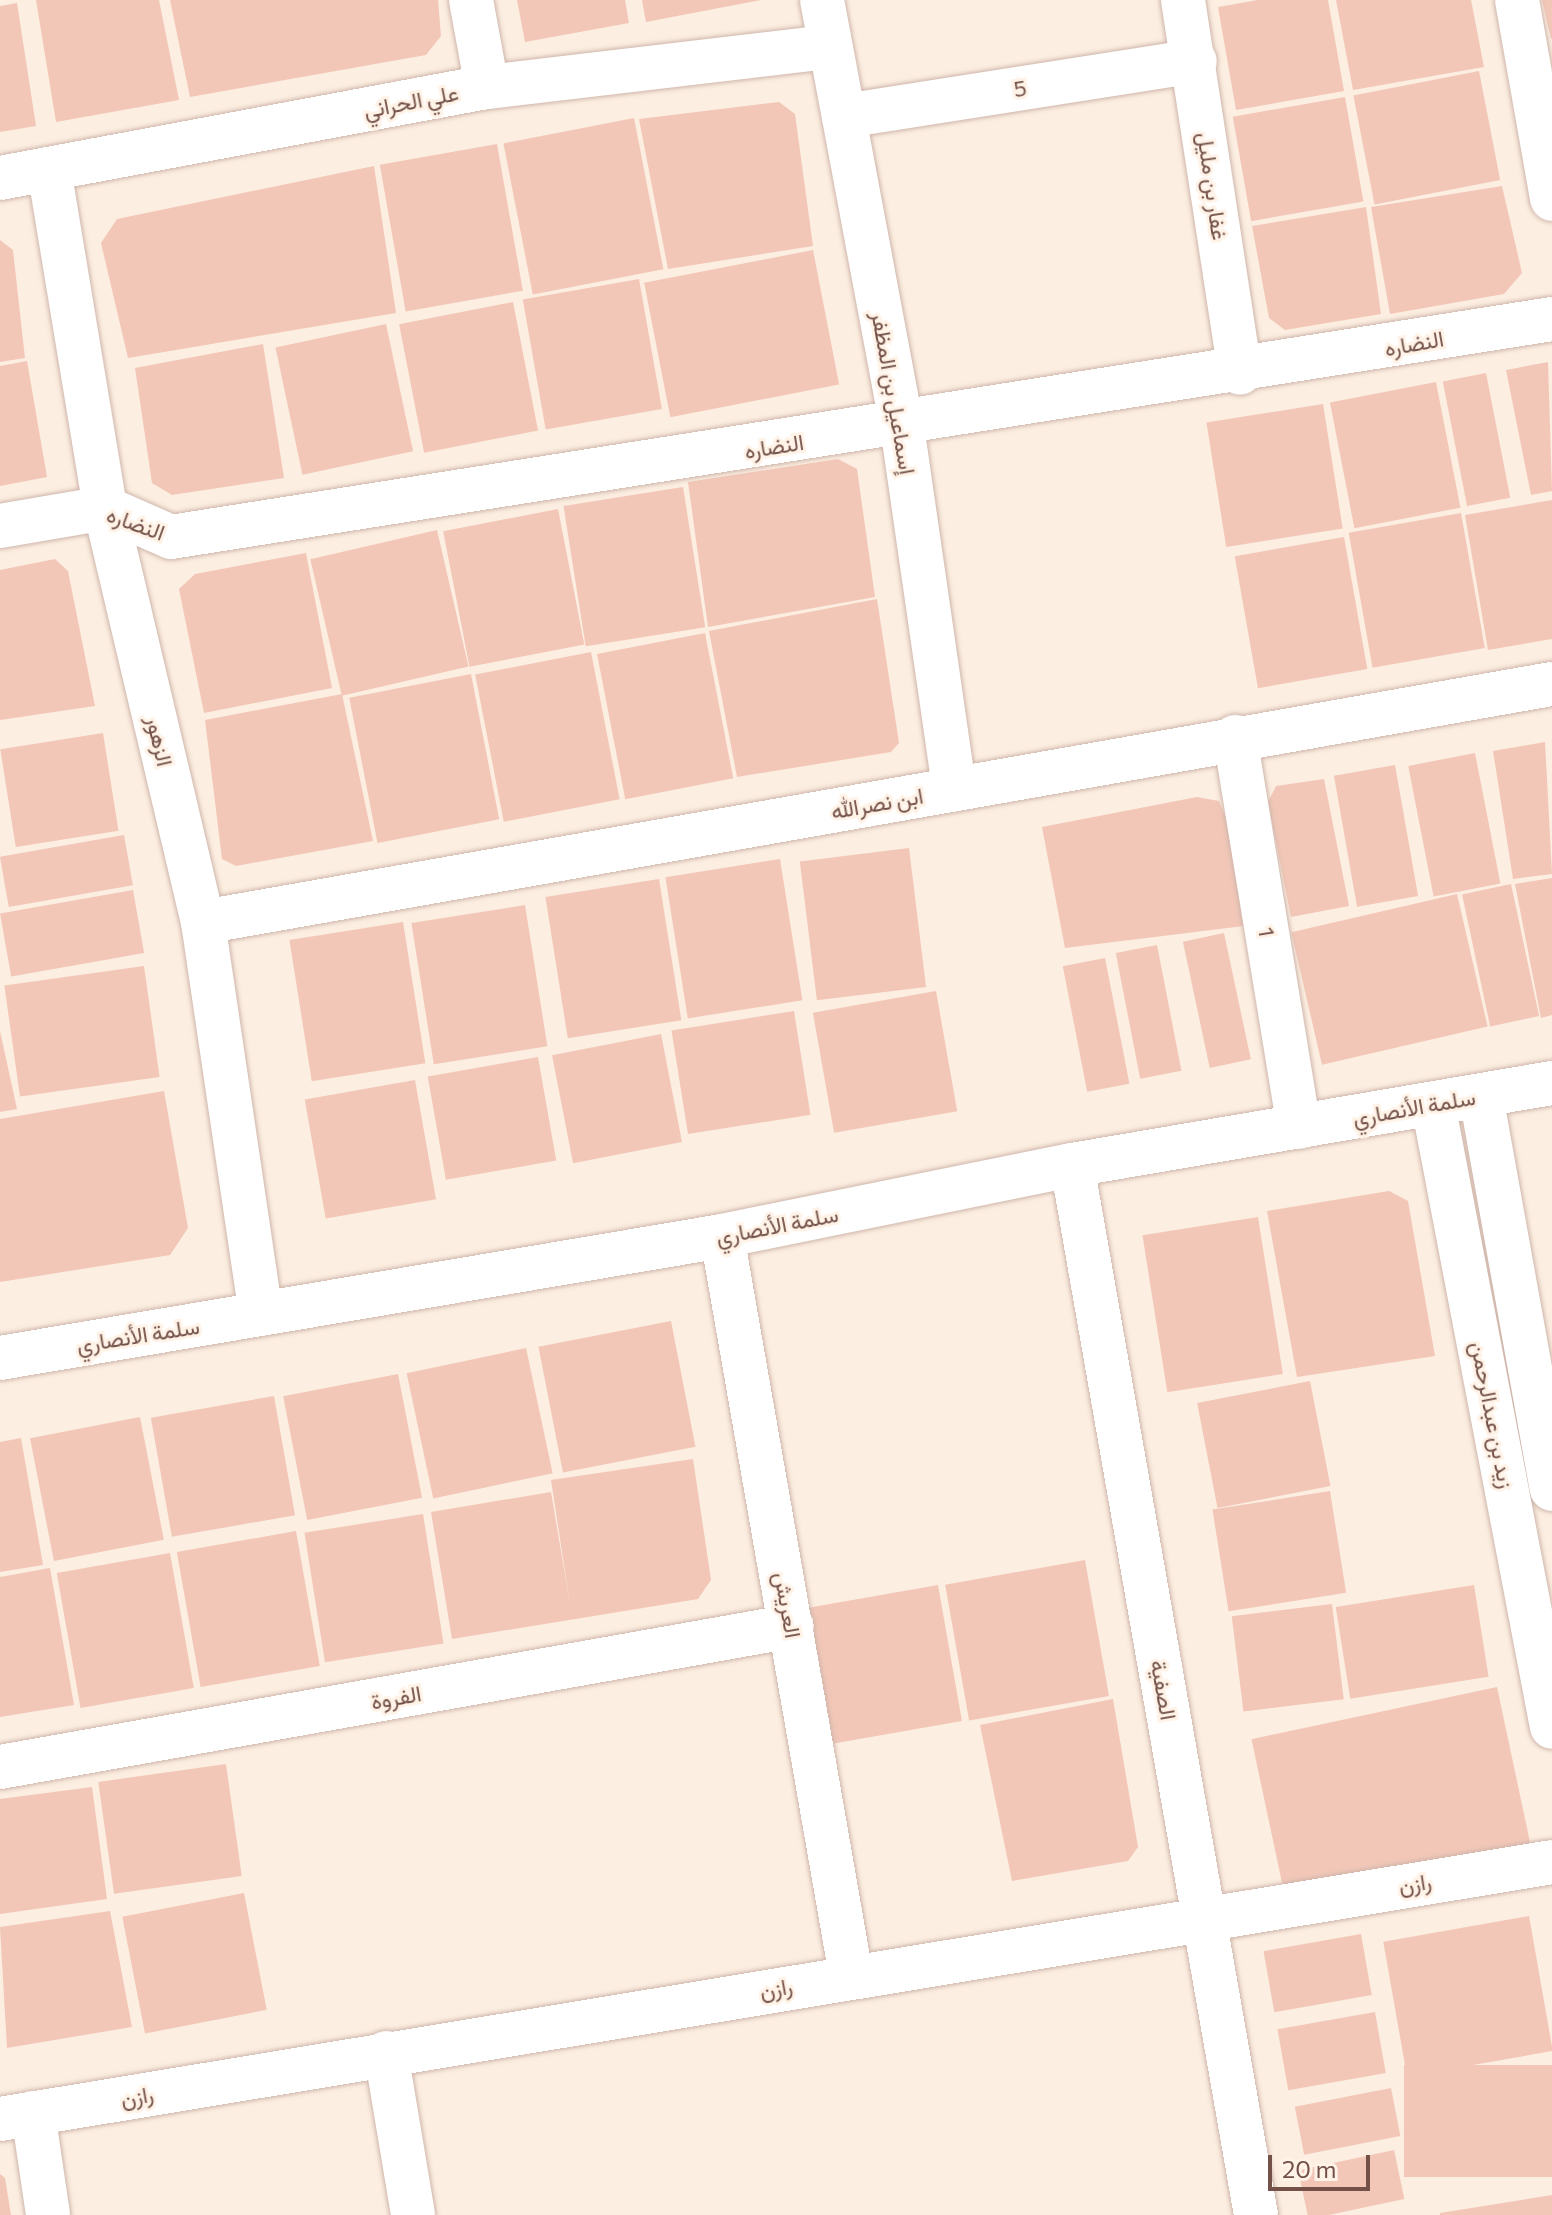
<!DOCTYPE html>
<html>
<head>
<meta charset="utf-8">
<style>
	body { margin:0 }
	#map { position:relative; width:1552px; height:2215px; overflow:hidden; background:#fceee1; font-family:Commissioner,Vazirmatn,sans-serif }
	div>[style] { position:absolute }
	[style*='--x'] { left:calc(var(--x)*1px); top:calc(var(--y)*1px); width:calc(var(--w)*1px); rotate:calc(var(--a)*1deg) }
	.building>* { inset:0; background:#f2c7b8; transform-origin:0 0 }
	.roads { filter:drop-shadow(0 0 2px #cfb6ab) drop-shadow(0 0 2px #cfb6ab) }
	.minor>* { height:44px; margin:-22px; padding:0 22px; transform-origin:22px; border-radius:22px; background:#fff }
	span { translate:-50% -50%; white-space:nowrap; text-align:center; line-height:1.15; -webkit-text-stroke:6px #fff2e7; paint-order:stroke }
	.street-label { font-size:22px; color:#735148 }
	.scale { position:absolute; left:1268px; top:2155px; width:102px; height:36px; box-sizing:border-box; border:4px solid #735148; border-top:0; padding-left:10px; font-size:24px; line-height:28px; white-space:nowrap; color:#735148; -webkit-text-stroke:6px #fff2e7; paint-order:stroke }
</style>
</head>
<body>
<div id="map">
	<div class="building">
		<div style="clip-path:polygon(36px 0,159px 0,179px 100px,56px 122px)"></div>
		<div style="clip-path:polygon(170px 0,438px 0,441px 36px,426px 55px,190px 97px)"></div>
		<div style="clip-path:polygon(517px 0,625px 0,629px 23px,525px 42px)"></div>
		<div style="clip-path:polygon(642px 0,761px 0,646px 22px)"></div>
		<div style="clip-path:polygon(1258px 0,1328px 0,1344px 91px,1236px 110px,1218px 7px)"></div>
		<div style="clip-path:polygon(1336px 0,1471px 0,1484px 67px,1353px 90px)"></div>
		<div style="clip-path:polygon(1542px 0,1552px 0,1552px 39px,1551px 39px)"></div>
		<div style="clip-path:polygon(17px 3px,36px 126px,0 132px,0 6px)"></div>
		<div style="left:1479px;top:71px;width:111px;height:128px;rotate:79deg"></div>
		<div style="left:1345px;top:97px;width:106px;height:114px;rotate:80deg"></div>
		<div style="clip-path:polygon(779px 102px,795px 114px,813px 246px,668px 269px,639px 119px)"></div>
		<div style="left:634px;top:118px;width:154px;height:133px;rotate:79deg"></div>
		<div style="left:497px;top:144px;width:149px;height:119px;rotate:80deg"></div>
		<div style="clip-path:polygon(374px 166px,396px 313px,128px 358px,101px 243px,117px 219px)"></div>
		<div style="clip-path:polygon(1502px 186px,1522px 273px,1504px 294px,1390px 314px,1371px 207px)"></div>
		<div style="clip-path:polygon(1366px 207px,1381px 314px,1285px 330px,1269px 318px,1252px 226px)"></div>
		<div style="clip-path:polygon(0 240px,13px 250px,25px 358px,0 362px)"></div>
		<div style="left:813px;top:250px;width:137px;height:172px;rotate:79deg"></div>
		<div style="left:639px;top:279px;width:132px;height:118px;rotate:80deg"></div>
		<div style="left:513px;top:302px;width:131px;height:116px;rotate:79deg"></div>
		<div style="left:386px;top:324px;width:130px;height:113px;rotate:78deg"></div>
		<div style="clip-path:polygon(263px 344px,284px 478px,172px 495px,152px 483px,135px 368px)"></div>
		<div style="clip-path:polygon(27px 361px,47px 477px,0 486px,0 366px)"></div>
		<div style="clip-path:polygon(1548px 362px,1552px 491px,1531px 495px,1506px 370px)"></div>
		<div style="left:1486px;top:373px;width:127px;height:44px;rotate:79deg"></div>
		<div style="left:1436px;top:382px;width:128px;height:108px;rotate:79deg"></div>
		<div style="left:1323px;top:404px;width:126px;height:118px;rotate:81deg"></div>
		<div style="clip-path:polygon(838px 459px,857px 469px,875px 597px,708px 627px,688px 482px)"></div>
		<div style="left:683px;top:487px;width:142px;height:121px;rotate:81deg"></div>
		<div style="clip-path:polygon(1552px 500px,1552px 639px,1488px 650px,1465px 515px)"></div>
		<div style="left:558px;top:509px;width:138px;height:117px;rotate:79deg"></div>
		<div style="left:1461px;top:513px;width:137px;height:114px;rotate:80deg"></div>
		<div style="left:437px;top:530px;width:140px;height:130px;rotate:77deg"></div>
		<div style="left:1344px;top:537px;width:134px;height:111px;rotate:80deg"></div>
		<div style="clip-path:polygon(306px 553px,332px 688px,204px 713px,179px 589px,195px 574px)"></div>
		<div style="clip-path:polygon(55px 559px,68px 571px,95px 706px,0 720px,0 570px)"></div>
		<div style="clip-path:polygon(877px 599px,899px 743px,891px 752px,737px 777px,709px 631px)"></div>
		<div style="left:705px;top:633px;width:148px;height:110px;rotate:79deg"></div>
		<div style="left:591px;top:652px;width:150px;height:118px;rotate:79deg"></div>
		<div style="left:471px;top:674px;width:148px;height:124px;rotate:79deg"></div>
		<div style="clip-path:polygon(342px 694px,373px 841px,236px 866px,222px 859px,205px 720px)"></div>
		<div style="left:103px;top:733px;width:99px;height:104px;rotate:81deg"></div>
		<div style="clip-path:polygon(1545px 742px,1552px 874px,1513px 879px,1493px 751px)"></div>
		<div style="left:1475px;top:753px;width:133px;height:68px;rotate:79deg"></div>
		<div style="left:1395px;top:765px;width:133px;height:62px;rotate:80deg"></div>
		<div style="clip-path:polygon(1324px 779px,1349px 906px,1291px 917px,1268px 802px,1276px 786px)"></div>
		<div style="clip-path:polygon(1197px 797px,1219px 801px,1226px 818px,1244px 926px,1065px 948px,1042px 827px)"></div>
		<div style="left:124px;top:835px;width:51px;height:126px;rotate:80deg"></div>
		<div style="left:909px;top:848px;width:140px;height:110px;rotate:83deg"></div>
		<div style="left:780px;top:859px;width:143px;height:116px;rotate:81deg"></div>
		<div style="clip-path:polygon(1552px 878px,1552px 1015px,1541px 1018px,1515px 884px)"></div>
		<div style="left:659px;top:879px;width:143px;height:115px;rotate:81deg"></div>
		<div style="left:1511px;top:884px;width:135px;height:50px;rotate:78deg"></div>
		<div style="left:133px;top:890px;width:64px;height:135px;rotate:80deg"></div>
		<div style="left:1457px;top:894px;width:136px;height:170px;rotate:77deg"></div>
		<div style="left:525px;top:905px;width:143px;height:115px;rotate:81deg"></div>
		<div style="left:403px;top:922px;width:143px;height:115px;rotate:81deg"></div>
		<div style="left:1224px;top:933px;width:129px;height:42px;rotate:78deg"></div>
		<div style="left:1157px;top:945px;width:128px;height:42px;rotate:79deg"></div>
		<div style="left:1105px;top:958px;width:128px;height:43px;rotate:79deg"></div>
		<div style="left:144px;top:966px;width:112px;height:141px;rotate:82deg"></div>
		<div style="left:936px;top:991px;width:122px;height:125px;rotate:80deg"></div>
		<div style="left:794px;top:1011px;width:105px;height:124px;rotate:81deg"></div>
		<div style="clip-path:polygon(0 1031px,17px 1109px,0 1112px)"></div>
		<div style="left:661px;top:1034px;width:110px;height:111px;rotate:79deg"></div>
		<div style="left:538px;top:1057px;width:105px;height:112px;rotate:80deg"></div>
		<div style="left:415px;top:1080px;width:121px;height:112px;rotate:80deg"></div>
		<div style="clip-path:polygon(164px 1091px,188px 1228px,170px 1255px,0 1282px,0 1119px)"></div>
		<div style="clip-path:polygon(1389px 1191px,1408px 1201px,1435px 1356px,1297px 1377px,1267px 1211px)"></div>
		<div style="left:1258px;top:1217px;width:159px;height:117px;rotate:81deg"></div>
		<div style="left:671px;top:1321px;width:128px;height:135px;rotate:79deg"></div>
		<div style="left:526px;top:1348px;width:128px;height:122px;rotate:78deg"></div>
		<div style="left:398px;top:1374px;width:126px;height:117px;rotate:79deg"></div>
		<div style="left:1310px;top:1381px;width:107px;height:115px;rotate:79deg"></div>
		<div style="left:274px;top:1396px;width:121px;height:125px;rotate:80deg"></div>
		<div style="left:140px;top:1417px;width:125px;height:112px;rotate:79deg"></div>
		<div style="clip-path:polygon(21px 1438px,43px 1565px,0 1572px,0 1442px)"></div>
		<div style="clip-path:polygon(693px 1459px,711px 1580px,698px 1599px,452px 1639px,431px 1512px,551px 1492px,570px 1604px,551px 1480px)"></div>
		<div style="left:1330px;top:1491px;width:103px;height:119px;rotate:81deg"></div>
		<div style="left:423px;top:1514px;width:131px;height:120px;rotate:81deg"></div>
		<div style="left:296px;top:1531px;width:137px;height:121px;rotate:80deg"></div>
		<div style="left:170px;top:1553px;width:137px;height:115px;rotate:80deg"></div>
		<div style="left:1085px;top:1560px;width:138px;height:142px;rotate:80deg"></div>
		<div style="clip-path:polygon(50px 1568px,74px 1705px,0 1717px,0 1577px)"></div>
		<div style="left:938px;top:1585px;width:138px;height:136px;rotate:80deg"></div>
		<div style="left:1474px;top:1585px;width:93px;height:140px;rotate:81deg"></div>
		<div style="left:1332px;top:1604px;width:96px;height:101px;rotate:83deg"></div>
		<div style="left:1497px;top:1687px;width:163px;height:251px;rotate:78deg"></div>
		<div style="clip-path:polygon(1113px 1699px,1138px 1847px,1128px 1861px,1012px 1881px,980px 1725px)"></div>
		<div style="left:226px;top:1764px;width:113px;height:129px;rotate:82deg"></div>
		<div style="clip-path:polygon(92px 1787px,107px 1899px,0 1914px,0 1799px)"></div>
		<div style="left:244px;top:1893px;width:119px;height:124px;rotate:79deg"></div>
		<div style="clip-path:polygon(110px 1911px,132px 2027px,7px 2048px,0 1927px)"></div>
		<div style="left:1529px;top:1916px;width:137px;height:148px;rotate:80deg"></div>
		<div style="left:1361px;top:1934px;width:62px;height:99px;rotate:80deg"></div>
		<div style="left:1375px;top:2012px;width:62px;height:99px;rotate:80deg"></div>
		<div style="left:1552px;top:2065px;width:112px;height:148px;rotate:90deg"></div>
		<div style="left:1391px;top:2088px;width:49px;height:98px;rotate:79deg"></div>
		<div style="left:1394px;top:2150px;width:50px;height:98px;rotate:78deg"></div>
		<div style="clip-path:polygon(0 2174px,5px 2178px,11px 2215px,0 2215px)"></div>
		<div style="clip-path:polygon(1552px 2195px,1552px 2215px,1440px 2215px,1440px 2213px)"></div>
	</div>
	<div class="roads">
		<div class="minor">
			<div style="--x:471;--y:0;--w:88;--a:79.6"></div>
			<div style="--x:822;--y:0;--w:433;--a:79.4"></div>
			<div style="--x:902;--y:426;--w:367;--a:81.8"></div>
			<div style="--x:1183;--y:0;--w:377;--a:81.3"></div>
			<div style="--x:1517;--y:0;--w:202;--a:80"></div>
			<div style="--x:844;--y:116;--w:355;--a:-8.9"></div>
			<div style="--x:49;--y:169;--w:344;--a:80.6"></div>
			<div style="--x:105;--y:508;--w:425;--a:76.7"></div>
			<div style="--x:203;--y:922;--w:396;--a:81.6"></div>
			<div style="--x:0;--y:178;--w:495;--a:-10.6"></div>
			<div style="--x:487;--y:87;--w:341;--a:-6.7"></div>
			<div style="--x:0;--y:526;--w:107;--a:-9.7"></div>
			<div style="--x:105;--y:508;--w:72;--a:23.7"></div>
			<div style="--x:171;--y:537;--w:1398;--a:-8.97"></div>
			<div style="--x:1235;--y:737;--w:395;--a:80.7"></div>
			<div style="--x:203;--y:922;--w:1370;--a:-10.01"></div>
			<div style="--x:1481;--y:1096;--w:399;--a:79.8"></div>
			<div style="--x:1433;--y:1104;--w:634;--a:79.19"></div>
			<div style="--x:1072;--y:1165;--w:1066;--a:80.06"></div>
			<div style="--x:722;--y:1236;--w:750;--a:80.1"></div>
			<div style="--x:0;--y:1358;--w:732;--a:-9.59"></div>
			<div style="--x:722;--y:1236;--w:357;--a:-11.5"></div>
			<div style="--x:1072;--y:1165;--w:487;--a:-9.7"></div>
			<div style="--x:0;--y:1767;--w:804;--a:-10.09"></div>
			<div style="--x:386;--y:2053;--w:164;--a:80.5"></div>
			<div style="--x:33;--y:2113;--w:103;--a:81.6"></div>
			<div style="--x:0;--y:2119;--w:1573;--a:-9.4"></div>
		</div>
	</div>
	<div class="street-label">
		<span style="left:1020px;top:88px;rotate:-9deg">5</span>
		<span style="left:411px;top:101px;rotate:-11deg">علي الحراني</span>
		<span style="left:1213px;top:186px;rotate:82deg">غفار بن مليل</span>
		<span style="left:1414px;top:343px;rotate:-10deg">النضاره</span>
		<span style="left:894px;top:393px;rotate:80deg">إسماعيل بن المظفر</span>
		<span style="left:774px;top:446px;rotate:-9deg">النضاره</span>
		<span style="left:136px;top:523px;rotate:20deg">النضاره</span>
		<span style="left:160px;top:741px;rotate:77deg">الزهور</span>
		<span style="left:877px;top:803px;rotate:-10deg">ابن نصرالله</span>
		<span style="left:1267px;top:932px;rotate:81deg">1</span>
		<span style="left:1414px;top:1107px;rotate:-10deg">سلمة الأنصاري</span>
		<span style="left:777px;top:1225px;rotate:-11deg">سلمة الأنصاري</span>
		<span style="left:138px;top:1335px;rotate:-9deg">سلمة الأنصاري</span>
		<span style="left:1493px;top:1415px;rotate:79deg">زيد بن عبدالرحمن</span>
		<span style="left:788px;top:1605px;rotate:80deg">العريش</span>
		<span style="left:1164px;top:1690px;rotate:80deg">الصفية</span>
		<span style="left:396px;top:1697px;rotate:-10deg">الفروة</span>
		<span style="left:1415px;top:1883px;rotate:-9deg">رازن</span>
		<span style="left:776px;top:1988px;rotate:-10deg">رازن</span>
		<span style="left:137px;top:2096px;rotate:-10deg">رازن</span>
	</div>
	<div class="scale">20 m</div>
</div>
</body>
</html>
